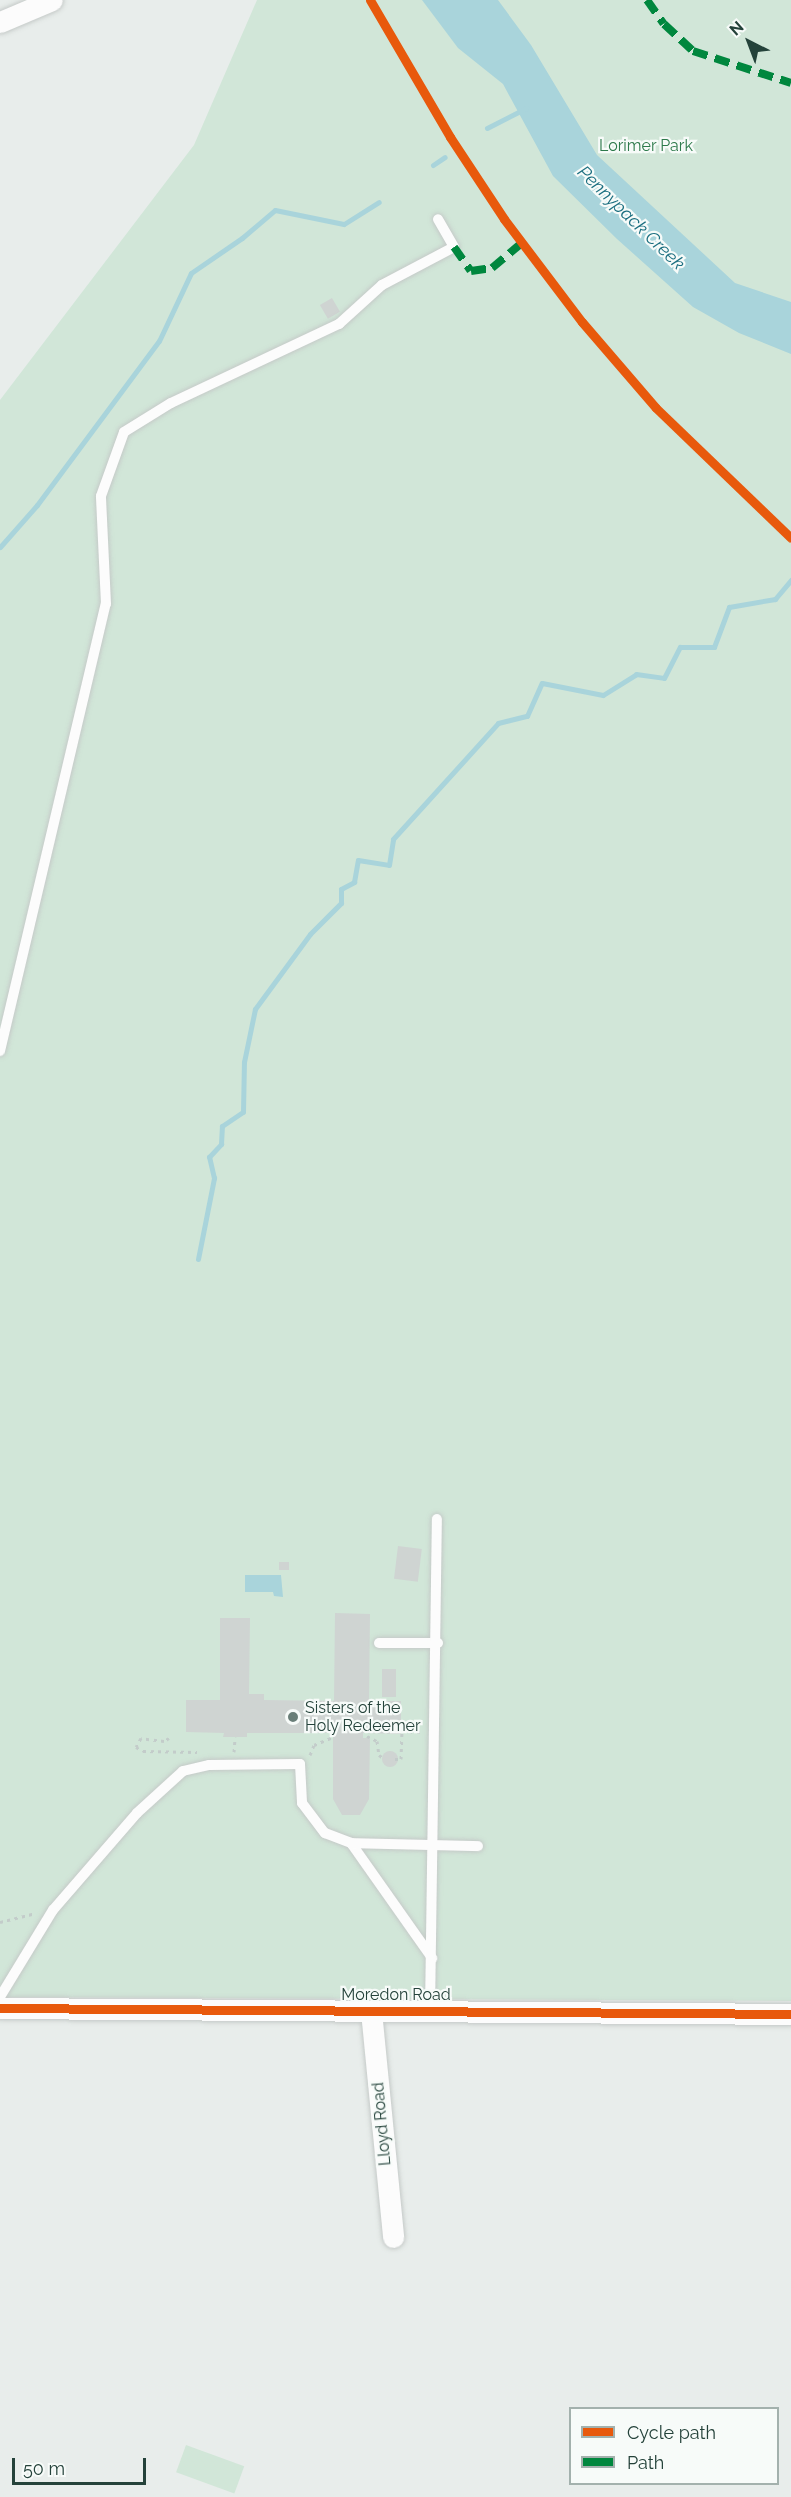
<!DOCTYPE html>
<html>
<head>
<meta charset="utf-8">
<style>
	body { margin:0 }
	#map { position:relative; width:791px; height:2497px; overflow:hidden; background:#e8edeb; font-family:Raleway,sans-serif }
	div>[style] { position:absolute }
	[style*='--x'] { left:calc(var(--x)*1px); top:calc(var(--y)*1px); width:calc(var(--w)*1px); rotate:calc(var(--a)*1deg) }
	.green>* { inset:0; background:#d1e6d8; transform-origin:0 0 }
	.water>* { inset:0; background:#a9d4db }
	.stream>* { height:5px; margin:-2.5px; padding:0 2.5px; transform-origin:2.5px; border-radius:2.5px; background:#a9d4db }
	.building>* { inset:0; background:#cfd4d2; transform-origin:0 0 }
	.round { border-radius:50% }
	.path>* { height:3px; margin-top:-1.5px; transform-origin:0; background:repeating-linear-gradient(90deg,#c3ccca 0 3px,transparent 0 7.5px) }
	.roads { filter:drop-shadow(0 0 2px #c5cac8) drop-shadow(0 0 2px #c5cac8) }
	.lane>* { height:10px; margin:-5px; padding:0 5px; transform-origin:5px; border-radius:5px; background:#fcfcfc }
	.street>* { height:21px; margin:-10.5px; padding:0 10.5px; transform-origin:10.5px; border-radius:10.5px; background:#fcfcfc }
	.quiet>* { height:8px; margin-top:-4px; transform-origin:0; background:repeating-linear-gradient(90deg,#00873e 0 15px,transparent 0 23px) }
	.cycleway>* { height:9px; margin:-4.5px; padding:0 4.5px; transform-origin:4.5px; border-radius:4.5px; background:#e8590c }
	.dots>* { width:16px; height:16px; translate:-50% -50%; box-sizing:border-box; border:3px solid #f7fbf9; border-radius:50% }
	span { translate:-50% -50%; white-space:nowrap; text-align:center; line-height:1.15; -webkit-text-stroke:4.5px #f7fbf9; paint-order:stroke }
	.park-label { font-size:16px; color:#2d7a4b }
	.poi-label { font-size:16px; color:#24423a }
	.left { translate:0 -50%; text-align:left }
	.street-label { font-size:16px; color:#24423a }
	.water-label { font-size:18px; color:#1c6f80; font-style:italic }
	.legend { position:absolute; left:569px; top:2407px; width:210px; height:78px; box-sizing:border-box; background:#f7fbf9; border:2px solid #a3b1ad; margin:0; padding:8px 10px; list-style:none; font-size:18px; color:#24423a }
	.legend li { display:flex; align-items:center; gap:12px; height:30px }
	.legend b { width:30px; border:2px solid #a3b1ad }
	.north { position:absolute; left:719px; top:12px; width:60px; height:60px; -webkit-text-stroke:4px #f7fbf9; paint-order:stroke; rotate:318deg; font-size:16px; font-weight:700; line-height:24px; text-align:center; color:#24423a }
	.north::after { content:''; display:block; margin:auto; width:21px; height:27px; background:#24423a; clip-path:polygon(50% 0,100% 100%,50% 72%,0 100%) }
	.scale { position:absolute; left:12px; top:2458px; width:134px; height:27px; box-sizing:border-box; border:3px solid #24423a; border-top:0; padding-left:8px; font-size:18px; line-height:21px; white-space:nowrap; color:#24423a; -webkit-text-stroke:4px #f7fbf9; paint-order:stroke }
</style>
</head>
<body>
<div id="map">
	<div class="green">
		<div style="clip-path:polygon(257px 0,791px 0,791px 2001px,0 1997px,0 400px,194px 145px)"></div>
		<div style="left:186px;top:2445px;width:62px;height:29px;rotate:20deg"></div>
	</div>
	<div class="water">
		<div style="clip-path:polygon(422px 0,498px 0,531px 45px,597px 155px,735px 283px,791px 302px,791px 354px,739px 333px,693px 307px,617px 239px,553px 176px,503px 84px,458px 48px)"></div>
		<div style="clip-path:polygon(245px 1575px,281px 1575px,283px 1597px,274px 1596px,273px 1592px,245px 1592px)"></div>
	</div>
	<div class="stream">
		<div style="--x:487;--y:128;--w:44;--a:-27.1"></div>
		<div style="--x:433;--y:165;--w:14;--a:-34"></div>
		<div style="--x:0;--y:547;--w:56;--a:-48.6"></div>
		<div style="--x:37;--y:505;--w:204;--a:-53.4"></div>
		<div style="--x:159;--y:341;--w:75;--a:-64.8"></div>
		<div style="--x:191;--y:273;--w:62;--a:-34.5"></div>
		<div style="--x:242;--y:238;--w:43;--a:-40.3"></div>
		<div style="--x:275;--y:210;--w:70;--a:11.5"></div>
		<div style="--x:344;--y:224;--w:41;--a:-32.2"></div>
		<div style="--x:198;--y:1259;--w:83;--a:-78.8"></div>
		<div style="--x:214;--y:1178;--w:22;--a:-103"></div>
		<div style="--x:209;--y:1157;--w:18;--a:-47"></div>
		<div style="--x:221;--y:1144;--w:18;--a:-87"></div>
		<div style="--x:222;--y:1126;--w:25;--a:-34"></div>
		<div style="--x:243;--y:1112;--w:50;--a:-88.9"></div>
		<div style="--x:244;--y:1062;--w:54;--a:-78.3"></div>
		<div style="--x:255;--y:1009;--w:93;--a:-53.7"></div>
		<div style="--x:310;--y:934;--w:44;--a:-45"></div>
		<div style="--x:341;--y:903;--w:14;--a:-90"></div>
		<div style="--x:341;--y:889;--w:15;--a:-28"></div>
		<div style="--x:354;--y:882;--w:22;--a:-80"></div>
		<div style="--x:358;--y:860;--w:31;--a:9"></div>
		<div style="--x:389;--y:865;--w:26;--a:-81"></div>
		<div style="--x:393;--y:839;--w:156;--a:-47.8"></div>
		<div style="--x:498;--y:723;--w:30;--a:-14"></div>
		<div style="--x:527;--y:716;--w:36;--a:-66"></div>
		<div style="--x:542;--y:683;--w:62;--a:11.1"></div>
		<div style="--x:603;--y:695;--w:39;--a:-32"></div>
		<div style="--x:636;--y:674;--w:28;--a:8"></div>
		<div style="--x:664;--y:678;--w:35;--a:-63"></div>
		<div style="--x:680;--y:647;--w:34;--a:0"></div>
		<div style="--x:714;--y:647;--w:43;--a:-69.4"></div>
		<div style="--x:729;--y:607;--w:47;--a:-9.9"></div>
		<div style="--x:775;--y:599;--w:25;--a:-50"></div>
	</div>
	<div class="building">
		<div style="left:332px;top:298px;width:16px;height:14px;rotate:60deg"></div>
		<div style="left:398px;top:1546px;width:24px;height:33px;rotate:7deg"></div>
		<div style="left:289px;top:1562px;width:8px;height:10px;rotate:90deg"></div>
		<div style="clip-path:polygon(335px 1613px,370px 1614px,369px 1701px,401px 1701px,401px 1734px,363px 1733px,363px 1738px,370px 1738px,369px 1799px,360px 1815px,342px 1815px,333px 1799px,333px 1733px,247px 1733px,247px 1737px,223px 1737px,224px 1733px,186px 1732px,186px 1700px,220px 1700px,220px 1618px,250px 1618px,249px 1694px,264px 1694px,264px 1700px,334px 1701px)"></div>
		<div style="left:382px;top:1669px;width:14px;height:28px"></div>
		<div class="round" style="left:382px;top:1751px;width:16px;height:16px"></div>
	</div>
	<div class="path">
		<div style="--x:367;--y:1736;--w:11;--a:27"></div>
		<div style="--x:377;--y:1741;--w:14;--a:82"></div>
		<div style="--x:379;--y:1755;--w:7;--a:34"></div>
		<div style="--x:169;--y:1738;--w:6;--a:149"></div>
		<div style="--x:164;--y:1741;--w:23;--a:-173"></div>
		<div style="--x:141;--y:1738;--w:10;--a:119"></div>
		<div style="--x:136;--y:1747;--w:8;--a:30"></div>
		<div style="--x:143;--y:1751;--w:54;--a:1.1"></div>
		<div style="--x:234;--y:1752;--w:15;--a:-86"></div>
		<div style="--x:310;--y:1755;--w:11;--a:-68"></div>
		<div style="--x:314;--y:1745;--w:21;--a:-23"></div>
		<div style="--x:395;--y:1759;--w:6;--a:0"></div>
		<div style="--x:401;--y:1759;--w:28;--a:-88"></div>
		<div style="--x:402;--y:1731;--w:18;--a:3"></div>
		<div style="--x:0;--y:1922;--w:34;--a:-14"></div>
	</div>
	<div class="roads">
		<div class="lane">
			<div style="--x:0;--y:1051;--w:459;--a:-76.7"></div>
			<div style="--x:106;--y:604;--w:108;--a:-92.7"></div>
			<div style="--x:101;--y:496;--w:68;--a:-70.2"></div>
			<div style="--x:124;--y:432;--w:55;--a:-31.7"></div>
			<div style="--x:171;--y:403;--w:186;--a:-25.2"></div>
			<div style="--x:339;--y:324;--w:58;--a:-42.2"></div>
			<div style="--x:382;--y:285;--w:81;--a:-27.8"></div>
			<div style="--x:454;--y:247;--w:32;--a:-120"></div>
			<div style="--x:379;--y:1643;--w:59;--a:0"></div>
			<div style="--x:351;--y:1843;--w:141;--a:54.8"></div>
			<div style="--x:0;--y:1997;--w:102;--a:-58.7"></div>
			<div style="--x:53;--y:1910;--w:128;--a:-49.1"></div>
			<div style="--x:137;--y:1813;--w:62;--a:-42.4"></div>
			<div style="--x:183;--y:1771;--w:27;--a:-13"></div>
			<div style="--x:209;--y:1765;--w:91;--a:-0.6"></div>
			<div style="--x:300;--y:1764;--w:39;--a:87"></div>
			<div style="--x:302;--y:1803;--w:38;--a:53"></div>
			<div style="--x:325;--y:1833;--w:28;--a:21"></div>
			<div style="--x:351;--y:1843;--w:127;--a:1.4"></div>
			<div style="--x:430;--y:2011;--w:492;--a:-89.2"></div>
		</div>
		<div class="street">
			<div style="--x:0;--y:22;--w:56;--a:-22.9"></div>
			<div style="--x:0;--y:2008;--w:791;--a:0.43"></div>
			<div style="--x:371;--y:2011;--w:227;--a:84.4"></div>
		</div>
	</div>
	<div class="quiet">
		<div style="--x:647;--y:0;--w:29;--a:55"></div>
		<div style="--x:664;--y:24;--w:40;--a:43"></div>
		<div style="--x:693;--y:51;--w:103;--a:18.1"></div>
		<div style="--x:454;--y:247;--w:29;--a:55"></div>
		<div style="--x:471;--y:271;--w:21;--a:-8"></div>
		<div style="--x:492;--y:268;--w:39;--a:-40"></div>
	</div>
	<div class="cycleway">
		<div style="--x:370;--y:0;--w:159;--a:59.7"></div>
		<div style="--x:450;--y:137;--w:98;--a:56.6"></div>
		<div style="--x:504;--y:219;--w:129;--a:52.9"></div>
		<div style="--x:582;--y:322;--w:113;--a:49.3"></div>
		<div style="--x:656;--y:408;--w:187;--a:43.9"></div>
		<div style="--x:0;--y:2008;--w:791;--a:0.43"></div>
	</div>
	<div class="dots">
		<div style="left:293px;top:1717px;background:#697e78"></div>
	</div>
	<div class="park-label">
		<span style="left:646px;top:146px">Lorimer Park</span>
	</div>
	<div class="poi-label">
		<span class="left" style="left:305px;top:1717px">Sisters of the<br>Holy Redeemer</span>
	</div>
	<div class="street-label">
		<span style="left:396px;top:1995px">Moredon Road</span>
		<span style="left:382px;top:2124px;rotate:-95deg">Lloyd Road</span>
	</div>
	<div class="water-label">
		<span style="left:631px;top:218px;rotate:44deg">Pennypack Creek</span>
	</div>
	<ul class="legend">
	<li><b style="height:8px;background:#e8590c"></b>Cycle path</li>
	<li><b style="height:8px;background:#00873e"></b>Path</li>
	</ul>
	<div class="north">N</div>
	<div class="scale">50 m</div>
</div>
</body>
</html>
